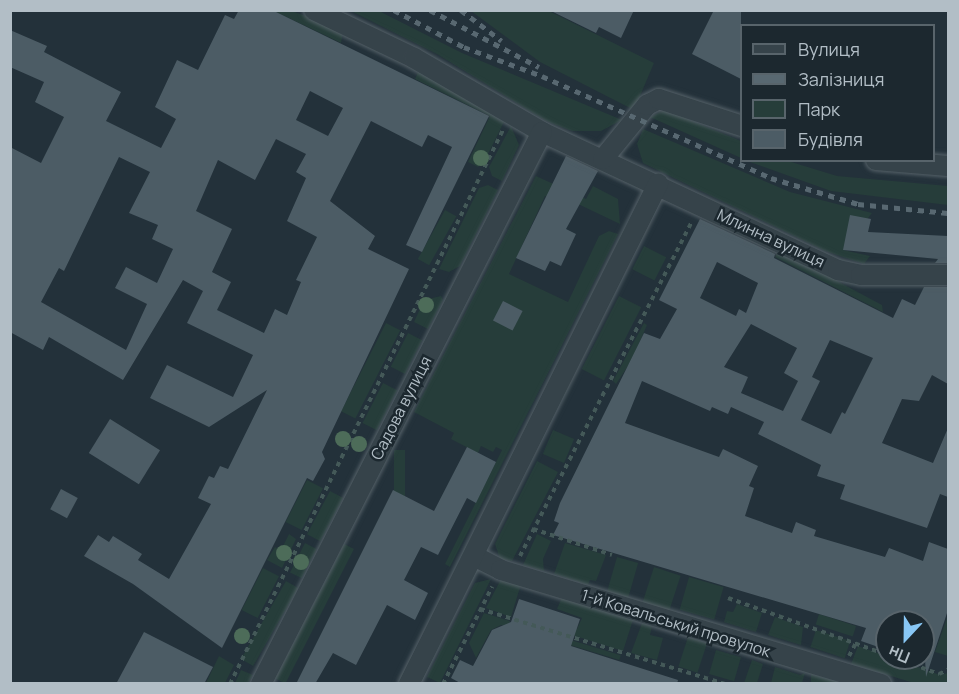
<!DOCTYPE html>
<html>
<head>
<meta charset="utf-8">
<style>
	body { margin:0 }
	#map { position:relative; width:959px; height:694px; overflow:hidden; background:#23313a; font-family:Manrope,sans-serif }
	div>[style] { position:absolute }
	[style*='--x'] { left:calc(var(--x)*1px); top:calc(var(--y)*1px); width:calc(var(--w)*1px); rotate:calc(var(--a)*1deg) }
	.green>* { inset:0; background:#263d3a; transform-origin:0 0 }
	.building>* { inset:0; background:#4c5c65; transform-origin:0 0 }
	.path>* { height:4px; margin-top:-2px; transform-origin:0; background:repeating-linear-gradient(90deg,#445958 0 4.5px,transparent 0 9px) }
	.roads { filter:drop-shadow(0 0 2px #556168) drop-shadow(0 0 2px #556168) }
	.street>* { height:20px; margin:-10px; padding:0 10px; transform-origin:10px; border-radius:10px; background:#36434a }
	.rail>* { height:4.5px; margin-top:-2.25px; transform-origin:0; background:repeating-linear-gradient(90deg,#586871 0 6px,transparent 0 12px) }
	.trees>* { width:16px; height:16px; margin:-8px; border-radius:50%; background:#4d6c59 }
	span { translate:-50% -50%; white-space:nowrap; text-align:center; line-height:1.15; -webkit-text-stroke:5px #1c282f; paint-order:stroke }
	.street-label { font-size:16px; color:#b2bec6 }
	.frame { position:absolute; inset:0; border:12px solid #b2bec6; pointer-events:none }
	.legend { position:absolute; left:740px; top:24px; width:195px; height:138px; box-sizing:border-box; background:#1c282f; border:2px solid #58646b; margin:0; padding:8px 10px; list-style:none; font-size:18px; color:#b2bec6 }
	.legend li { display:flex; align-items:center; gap:12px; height:30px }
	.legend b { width:30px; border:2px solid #58646b }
	.north { position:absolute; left:875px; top:610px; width:60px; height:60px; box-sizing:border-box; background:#1c282f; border:2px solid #58646b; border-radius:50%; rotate:202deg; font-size:16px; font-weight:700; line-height:24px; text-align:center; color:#b2bec6 }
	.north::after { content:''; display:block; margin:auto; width:21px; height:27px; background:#88c7f5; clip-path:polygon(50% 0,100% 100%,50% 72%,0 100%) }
</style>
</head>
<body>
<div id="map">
	<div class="green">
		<div style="clip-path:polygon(274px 11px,292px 11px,333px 26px,343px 32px,341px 43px)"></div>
		<div style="clip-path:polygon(351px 11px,379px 11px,462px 53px,622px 120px,601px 131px,572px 131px,546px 121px,437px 54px)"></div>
		<div style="clip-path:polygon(471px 11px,549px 11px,654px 63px,634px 110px,540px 62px)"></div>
		<div style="clip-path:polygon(419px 70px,504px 122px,485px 160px,478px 167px,468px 162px,490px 116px,415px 79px)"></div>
		<div style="clip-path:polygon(665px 110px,741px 141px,741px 158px,650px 117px)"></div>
		<div style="clip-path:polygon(511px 126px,519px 145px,502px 181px,492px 176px,489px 167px)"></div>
		<div style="clip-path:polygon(643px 129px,790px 192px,872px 213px,843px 250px,870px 256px,864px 264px,825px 251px,643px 163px,637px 144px)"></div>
		<div style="clip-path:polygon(747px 161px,788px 161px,837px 176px,948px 186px,948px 205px,831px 191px)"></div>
		<div style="clip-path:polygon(536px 176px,586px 199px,593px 186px,618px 199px,620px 224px,578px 204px,575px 210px,545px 196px,509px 274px,568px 302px,599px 236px,609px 231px,618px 234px,450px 567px,445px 564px,502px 450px,496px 447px,493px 452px,481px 446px,478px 453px,451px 439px,454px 433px,414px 412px)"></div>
		<div style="clip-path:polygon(488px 185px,498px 190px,460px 266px,449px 272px,439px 269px,479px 188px)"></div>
		<div style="left:445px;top:210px;width:13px;height:56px;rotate:29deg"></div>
		<div style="left:644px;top:246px;width:25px;height:26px;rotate:27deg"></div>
		<div style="clip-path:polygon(779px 250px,882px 305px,883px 312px,775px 257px)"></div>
		<div style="clip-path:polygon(441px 296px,443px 300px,428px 329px,414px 322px,424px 300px)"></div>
		<div style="left:619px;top:296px;width:25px;height:82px;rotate:27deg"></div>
		<div style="left:386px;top:323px;width:16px;height:99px;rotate:27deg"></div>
		<div style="clip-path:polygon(644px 323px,647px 325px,632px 360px,616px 384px,613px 381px)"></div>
		<div style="left:408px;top:333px;width:16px;height:38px;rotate:27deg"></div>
		<div style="left:383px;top:383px;width:16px;height:45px;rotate:27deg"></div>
		<div style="left:553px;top:430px;width:23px;height:26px;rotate:23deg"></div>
		<div style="left:394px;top:450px;width:11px;height:84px"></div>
		<div style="clip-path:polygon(537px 461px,558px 472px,512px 561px,500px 559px,495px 544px)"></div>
		<div style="left:307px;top:480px;width:18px;height:47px;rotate:27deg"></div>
		<div style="left:330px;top:491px;width:15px;height:49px;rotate:28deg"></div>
		<div style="clip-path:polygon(289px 534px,296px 539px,282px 568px,267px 560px,275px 547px,281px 550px)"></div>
		<div style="clip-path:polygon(537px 534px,551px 541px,543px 559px,544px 571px,523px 565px)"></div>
		<div style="left:305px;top:543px;width:13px;height:33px;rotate:27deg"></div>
		<div style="clip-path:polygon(565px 543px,606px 555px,596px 581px,590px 580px,588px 585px,554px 574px)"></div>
		<div style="left:354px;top:549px;width:151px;height:11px;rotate:117deg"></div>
		<div style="left:617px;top:557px;width:22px;height:36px;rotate:16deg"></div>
		<div style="left:654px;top:567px;width:28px;height:37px;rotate:18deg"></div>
		<div style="left:263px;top:568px;width:18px;height:47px;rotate:27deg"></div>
		<div style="left:689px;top:577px;width:36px;height:34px;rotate:16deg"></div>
		<div style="clip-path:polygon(491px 579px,440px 683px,427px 677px,475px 583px)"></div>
		<div style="clip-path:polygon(501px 579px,521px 584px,511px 617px,486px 608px)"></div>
		<div style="left:286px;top:581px;width:14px;height:90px;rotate:30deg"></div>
		<div style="clip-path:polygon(562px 597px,633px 620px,623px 651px,553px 629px,555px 621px,577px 629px,582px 618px,557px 609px)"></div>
		<div style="clip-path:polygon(737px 604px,762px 613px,756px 632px,724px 622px,727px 611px,733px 612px)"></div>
		<div style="clip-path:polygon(484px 613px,510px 621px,508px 627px,501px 625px,491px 630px,476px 658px,469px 643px)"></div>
		<div style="left:819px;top:614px;width:39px;height:11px;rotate:18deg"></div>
		<div style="clip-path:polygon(775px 617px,803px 627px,801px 645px,768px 635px)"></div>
		<div style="clip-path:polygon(947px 618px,948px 619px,948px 656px,935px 652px)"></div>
		<div style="clip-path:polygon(642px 623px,652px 626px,650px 635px,663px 638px,657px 660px,631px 653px)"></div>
		<div style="left:816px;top:630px;width:36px;height:18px;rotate:18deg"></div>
		<div style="left:551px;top:634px;width:73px;height:5px;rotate:17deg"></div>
		<div style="left:688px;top:637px;width:20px;height:31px;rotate:18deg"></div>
		<div style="clip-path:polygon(858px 646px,940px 675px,948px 673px,948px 683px,914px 683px,851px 664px)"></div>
		<div style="left:716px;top:650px;width:26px;height:25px;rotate:16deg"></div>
		<div style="clip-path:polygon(219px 656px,234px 665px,225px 683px,206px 683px)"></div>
		<div style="clip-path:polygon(752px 660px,763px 664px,757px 683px,744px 683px)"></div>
		<div style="clip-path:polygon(775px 667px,800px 675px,805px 673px,802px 683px,771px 683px)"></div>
		<div style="clip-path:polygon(241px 670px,253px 675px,248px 683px,235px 683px)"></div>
		<div style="clip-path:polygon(811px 674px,838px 682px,838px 683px,811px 683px)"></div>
	</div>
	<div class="building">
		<div style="clip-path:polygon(evenodd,239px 10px,272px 10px,489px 116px,422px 252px,406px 245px,452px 147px,428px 135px,422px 147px,371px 121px,330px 201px,375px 236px,368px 249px,409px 269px,322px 452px,325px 459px,313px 481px,307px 478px,222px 648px,133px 584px,84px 556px,98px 535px,109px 542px,113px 536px,142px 554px,138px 560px,169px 579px,211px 504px,198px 498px,209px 476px,214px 478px,220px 466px,228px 469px,267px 390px,209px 427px,150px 398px,167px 365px,233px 397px,253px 355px,187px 323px,203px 291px,183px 280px,123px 380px,49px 337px,43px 350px,10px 332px,10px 147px,41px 163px,64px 117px,35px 102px,44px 82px,10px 67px,10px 30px,47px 46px,44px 52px,121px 92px,106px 121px,161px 148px,176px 119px,155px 107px,177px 60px,198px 70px,225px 15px,234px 19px,239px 10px,310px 91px,343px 108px,328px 136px,296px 120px,310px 91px,239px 10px,276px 139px,306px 154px,296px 172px,306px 178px,287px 221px,317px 237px,296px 280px,301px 282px,287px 315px,275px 309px,264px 333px,217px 310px,231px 282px,212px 272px,232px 229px,196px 211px,218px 160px,255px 180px,276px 139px,239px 10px,119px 157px,150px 172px,129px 213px,158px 225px,152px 239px,173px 249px,157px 283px,126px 267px,115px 288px,147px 304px,126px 350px,41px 302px,59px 268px,64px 271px,119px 157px)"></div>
		<div style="clip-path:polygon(549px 10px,634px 10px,621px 38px,599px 27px,596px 33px)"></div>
		<div style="clip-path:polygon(714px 10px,741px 10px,741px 79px,692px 54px)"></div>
		<div style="clip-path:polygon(566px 156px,598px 171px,566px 229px,576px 234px,561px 266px,550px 261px,545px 271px,516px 258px)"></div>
		<div style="clip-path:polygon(850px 215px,871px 219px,868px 232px,948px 236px,948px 263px,935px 263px,938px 259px,843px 250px)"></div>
		<div style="clip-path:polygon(evenodd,700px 219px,775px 254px,774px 258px,893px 318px,902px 299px,915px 305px,924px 287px,948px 287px,948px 384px,932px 375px,919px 401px,902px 399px,882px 443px,933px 463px,948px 428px,948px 497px,940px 494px,927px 528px,840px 499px,845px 485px,817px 476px,821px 465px,758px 434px,764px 422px,731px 407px,728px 414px,712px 407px,710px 411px,642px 381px,625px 423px,719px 457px,723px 449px,758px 466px,749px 486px,754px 488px,745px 516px,792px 533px,796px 522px,816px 530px,814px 536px,885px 557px,889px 548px,923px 561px,929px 542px,948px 549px,948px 610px,926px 677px,923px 622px,887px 622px,887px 650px,861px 641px,866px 628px,553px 535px,559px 523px,554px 521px,560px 503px,644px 333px,660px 339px,677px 309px,659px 300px,700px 219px,717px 262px,758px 283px,746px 313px,739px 309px,736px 316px,700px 298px,717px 262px,700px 219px,751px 324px,797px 348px,784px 373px,798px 381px,783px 411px,741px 393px,748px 377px,724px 367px,751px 324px,700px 219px,830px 340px,873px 358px,845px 414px,842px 412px,831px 434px,801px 420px,820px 381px,812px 377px,830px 340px)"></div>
		<div style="left:503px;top:301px;width:22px;height:22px;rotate:27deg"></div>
		<div style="left:110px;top:419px;width:59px;height:40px;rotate:32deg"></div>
		<div style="clip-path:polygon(467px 447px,496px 462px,476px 503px,467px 498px,438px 555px,421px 547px,404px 580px,428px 593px,415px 620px,387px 605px,356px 665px,333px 653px,315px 684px,296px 684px,393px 490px,434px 511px)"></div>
		<div style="left:61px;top:489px;width:19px;height:23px;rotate:28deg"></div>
		<div style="clip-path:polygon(519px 599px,580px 619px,571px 646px,678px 680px,677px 684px,462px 684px,451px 678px,460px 660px,473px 666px,492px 630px,511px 622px)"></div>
		<div style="clip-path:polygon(144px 632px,213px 667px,204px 684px,116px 684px)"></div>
	</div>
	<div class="path">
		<div style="--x:533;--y:529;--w:83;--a:18.2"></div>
		<div style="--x:520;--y:556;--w:377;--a:-62.8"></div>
		<div style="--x:728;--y:598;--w:169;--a:19.7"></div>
		<div style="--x:480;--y:609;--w:257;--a:17"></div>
		<div style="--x:849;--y:656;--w:15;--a:-62"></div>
		<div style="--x:896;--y:658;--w:46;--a:20.4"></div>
		<div style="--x:939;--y:674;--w:10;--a:-24"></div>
		<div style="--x:230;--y:684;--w:618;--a:-63.77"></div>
		<div style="--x:443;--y:684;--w:109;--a:-63.2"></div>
	</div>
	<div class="roads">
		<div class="street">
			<div style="--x:314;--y:10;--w:111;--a:25.6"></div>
			<div style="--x:414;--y:58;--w:148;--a:30"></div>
			<div style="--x:542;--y:132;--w:327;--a:25"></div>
			<div style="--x:838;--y:270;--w:24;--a:12"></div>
			<div style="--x:861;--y:275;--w:87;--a:0"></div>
			<div style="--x:603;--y:159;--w:70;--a:-50.8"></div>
			<div style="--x:647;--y:105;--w:13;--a:-27"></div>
			<div style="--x:659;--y:99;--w:87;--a:18"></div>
			<div style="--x:876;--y:160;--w:72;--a:4.8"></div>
			<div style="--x:474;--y:556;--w:30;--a:27"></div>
			<div style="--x:501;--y:570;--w:397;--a:16.7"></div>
			<div style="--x:261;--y:684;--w:619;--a:-63.02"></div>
			<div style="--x:409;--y:684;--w:559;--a:-63.53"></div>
		</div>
	</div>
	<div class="rail">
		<div style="--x:394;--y:10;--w:79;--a:27.9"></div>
		<div style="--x:464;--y:47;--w:83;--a:20.4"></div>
		<div style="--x:542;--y:76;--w:251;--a:24"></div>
		<div style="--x:771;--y:178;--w:91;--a:16.6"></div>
		<div style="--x:858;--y:204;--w:90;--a:5.7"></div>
		<div style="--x:430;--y:10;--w:123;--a:27.6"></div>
		<div style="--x:461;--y:10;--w:51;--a:37.1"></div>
	</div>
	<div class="trees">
		<div style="left:481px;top:158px"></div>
		<div style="left:426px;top:305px"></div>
		<div style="left:343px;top:439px"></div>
		<div style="left:359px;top:444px"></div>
		<div style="left:284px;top:553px"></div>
		<div style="left:301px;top:562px"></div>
		<div style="left:242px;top:636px"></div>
	</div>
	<div class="street-label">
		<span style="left:771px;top:238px;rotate:25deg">Млинна вулиця</span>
		<span style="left:401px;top:408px;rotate:-63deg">Садова вулиця</span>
		<span style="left:676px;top:623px;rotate:17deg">1-й Ковальський провулок</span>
	</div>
	<div class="frame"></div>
	<ul class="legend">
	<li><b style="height:8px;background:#36434a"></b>Вулиця</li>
	<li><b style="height:8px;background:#586871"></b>Залізниця</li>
	<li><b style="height:16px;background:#263d3a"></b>Парк</li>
	<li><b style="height:16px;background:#4c5c65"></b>Будівля</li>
	</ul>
	<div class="north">Пн</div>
</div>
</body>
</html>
